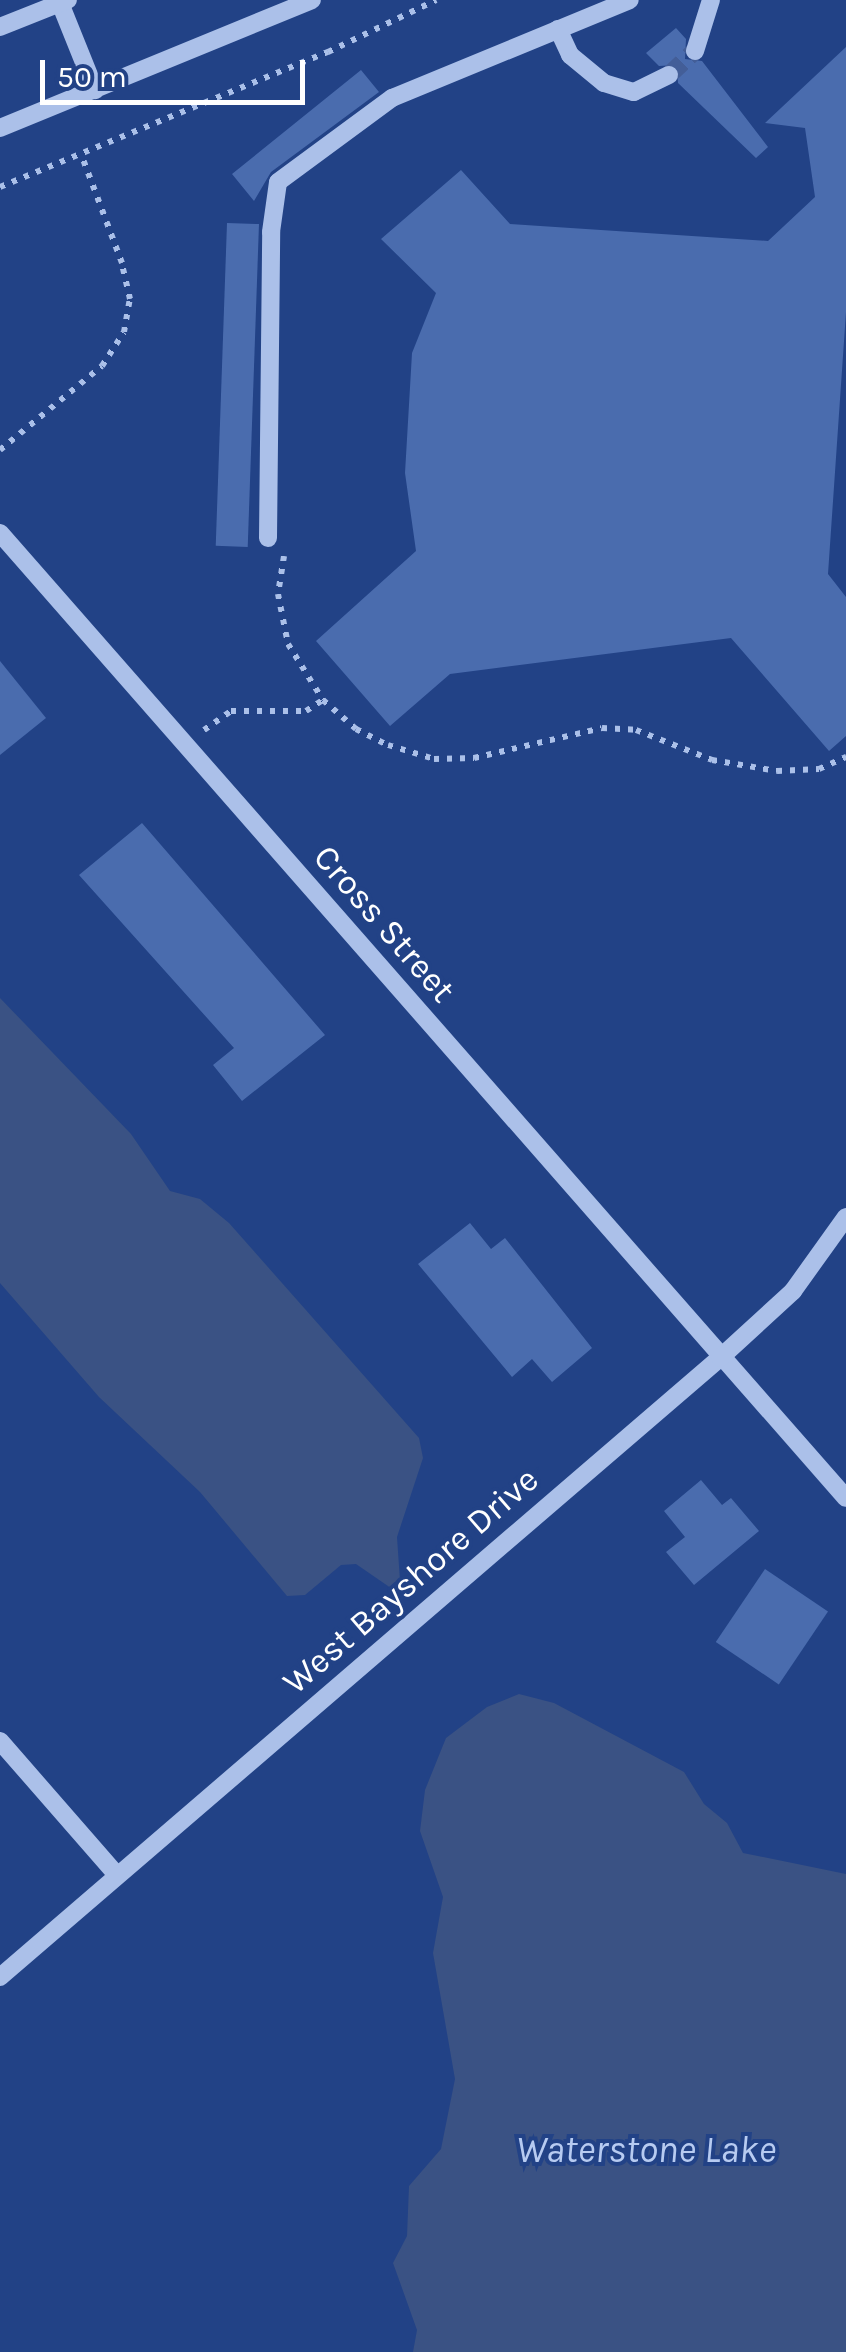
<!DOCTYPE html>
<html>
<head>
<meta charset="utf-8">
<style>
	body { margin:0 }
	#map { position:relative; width:846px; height:2352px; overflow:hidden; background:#224286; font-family:Karla,sans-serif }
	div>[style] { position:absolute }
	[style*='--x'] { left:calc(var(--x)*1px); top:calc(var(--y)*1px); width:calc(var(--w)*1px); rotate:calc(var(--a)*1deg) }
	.water>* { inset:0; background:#3a5284 }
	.building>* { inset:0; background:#4a6cae; transform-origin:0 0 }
	.minor-tunnel>* { height:18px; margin-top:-9px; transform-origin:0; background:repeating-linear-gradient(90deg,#435e98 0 18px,transparent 0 27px) }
	.path>* { height:6px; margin-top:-3px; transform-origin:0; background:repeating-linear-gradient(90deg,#abc0e9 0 5px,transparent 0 13px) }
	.minor>* { height:18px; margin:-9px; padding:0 9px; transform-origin:9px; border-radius:9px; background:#abc0e9 }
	span { translate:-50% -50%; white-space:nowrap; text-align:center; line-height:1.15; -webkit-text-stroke:8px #224286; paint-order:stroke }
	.street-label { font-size:35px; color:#fff }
	.water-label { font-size:38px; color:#b7cbf1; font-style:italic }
	.scale { position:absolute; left:40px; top:60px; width:265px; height:45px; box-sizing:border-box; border:5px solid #fff; border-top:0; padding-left:12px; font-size:30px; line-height:35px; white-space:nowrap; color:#fff; -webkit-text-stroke:8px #224286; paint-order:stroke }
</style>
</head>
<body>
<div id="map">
	<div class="water">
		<div style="clip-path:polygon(0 998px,131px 1134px,170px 1191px,200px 1199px,229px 1223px,419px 1438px,423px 1458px,397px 1537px,401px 1595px,356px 1564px,341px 1565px,305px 1595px,287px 1596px,200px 1492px,99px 1397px,0 1283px)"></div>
		<div style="clip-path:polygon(519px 1694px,554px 1703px,684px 1772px,704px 1804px,727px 1823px,743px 1853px,846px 1874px,846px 2352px,413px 2352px,417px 2330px,393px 2263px,407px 2236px,409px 2186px,441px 2149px,455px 2079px,433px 1953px,443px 1897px,420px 1831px,425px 1790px,446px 1738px,487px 1707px)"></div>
	</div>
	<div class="building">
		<div style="clip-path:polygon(676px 28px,686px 39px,685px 59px,702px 61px,768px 147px,756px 158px,678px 83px,677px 65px,659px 66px,646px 53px)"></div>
		<div style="clip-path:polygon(846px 47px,846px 312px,828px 574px,846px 597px,846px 736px,829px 751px,731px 638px,450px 674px,390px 726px,316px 641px,416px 551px,405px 473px,412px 353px,436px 293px,381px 239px,461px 170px,510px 224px,768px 241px,815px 197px,805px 128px,765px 123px)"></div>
		<div style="clip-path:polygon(361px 70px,379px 92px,271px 172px,254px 201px,232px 174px)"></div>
		<div style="left:227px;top:223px;width:32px;height:323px;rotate:2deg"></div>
		<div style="clip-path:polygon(0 661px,46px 718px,0 755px)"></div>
		<div style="clip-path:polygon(142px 823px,325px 1035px,242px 1101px,213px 1065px,234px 1048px,79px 875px)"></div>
		<div style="clip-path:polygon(470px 1223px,491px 1249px,505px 1238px,592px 1348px,552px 1382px,532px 1359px,512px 1377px,418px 1264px)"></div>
		<div style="clip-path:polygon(701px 1480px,722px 1505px,731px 1498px,759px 1531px,694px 1585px,666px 1552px,685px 1537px,664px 1511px)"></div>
		<div style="left:765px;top:1569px;width:76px;height:88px;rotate:34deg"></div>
	</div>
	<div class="minor-tunnel">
		<div style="--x:669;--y:75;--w:35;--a:-43"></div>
	</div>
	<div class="path">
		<div style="--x:0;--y:187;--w:355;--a:-22.4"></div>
		<div style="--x:328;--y:52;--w:120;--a:-25.7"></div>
		<div style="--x:0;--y:450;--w:132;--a:-39.5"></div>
		<div style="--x:102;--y:366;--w:40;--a:-57.1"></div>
		<div style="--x:124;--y:332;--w:34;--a:-80"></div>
		<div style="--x:130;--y:299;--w:37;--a:-103"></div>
		<div style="--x:122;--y:263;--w:116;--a:-110.6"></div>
		<div style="--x:284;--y:556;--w:38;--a:99"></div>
		<div style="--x:278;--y:594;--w:51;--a:78.7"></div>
		<div style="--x:288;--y:644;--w:66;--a:58"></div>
		<div style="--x:323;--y:700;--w:44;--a:41.3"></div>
		<div style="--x:356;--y:729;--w:36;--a:27"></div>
		<div style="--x:388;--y:745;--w:48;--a:16.9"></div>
		<div style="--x:434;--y:759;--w:40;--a:-1.4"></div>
		<div style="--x:474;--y:758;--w:131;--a:-13.2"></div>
		<div style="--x:602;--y:728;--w:34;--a:3"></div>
		<div style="--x:636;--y:730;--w:82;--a:21.5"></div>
		<div style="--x:712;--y:760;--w:66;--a:9.6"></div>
		<div style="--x:777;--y:771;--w:42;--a:-2.7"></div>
		<div style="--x:819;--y:769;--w:30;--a:-24"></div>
		<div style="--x:204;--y:730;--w:33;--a:-35"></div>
		<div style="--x:231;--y:711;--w:75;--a:0"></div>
		<div style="--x:306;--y:711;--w:20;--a:-33"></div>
	</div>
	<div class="minor">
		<div style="--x:60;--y:3;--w:94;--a:68.1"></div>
		<div style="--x:0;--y:27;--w:73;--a:-21.7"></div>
		<div style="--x:558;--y:29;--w:29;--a:65"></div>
		<div style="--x:570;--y:55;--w:44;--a:39.5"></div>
		<div style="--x:604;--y:83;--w:31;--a:17"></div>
		<div style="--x:634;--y:92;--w:39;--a:-26"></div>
		<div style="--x:695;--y:51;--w:53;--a:-72.6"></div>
		<div style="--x:0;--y:128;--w:337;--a:-22.3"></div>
		<div style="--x:0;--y:533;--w:1283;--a:48.76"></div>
		<div style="--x:268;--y:538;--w:306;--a:-89.4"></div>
		<div style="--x:271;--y:232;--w:50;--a:-82"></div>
		<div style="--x:278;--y:182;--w:142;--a:-36.4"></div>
		<div style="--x:392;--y:98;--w:257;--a:-22.4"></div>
		<div style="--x:0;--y:1741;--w:178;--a:48.9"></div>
		<div style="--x:0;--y:1977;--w:950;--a:-40.69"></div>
		<div style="--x:720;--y:1358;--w:99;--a:-42.5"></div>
		<div style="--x:793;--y:1291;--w:91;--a:-54.4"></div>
	</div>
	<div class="street-label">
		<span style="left:384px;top:924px;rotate:49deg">Cross Street</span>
		<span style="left:411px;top:1581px;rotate:-41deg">West Bayshore Drive</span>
	</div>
	<div class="water-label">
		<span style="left:646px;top:2150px">Waterstone Lake</span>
	</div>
	<div class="scale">50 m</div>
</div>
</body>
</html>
